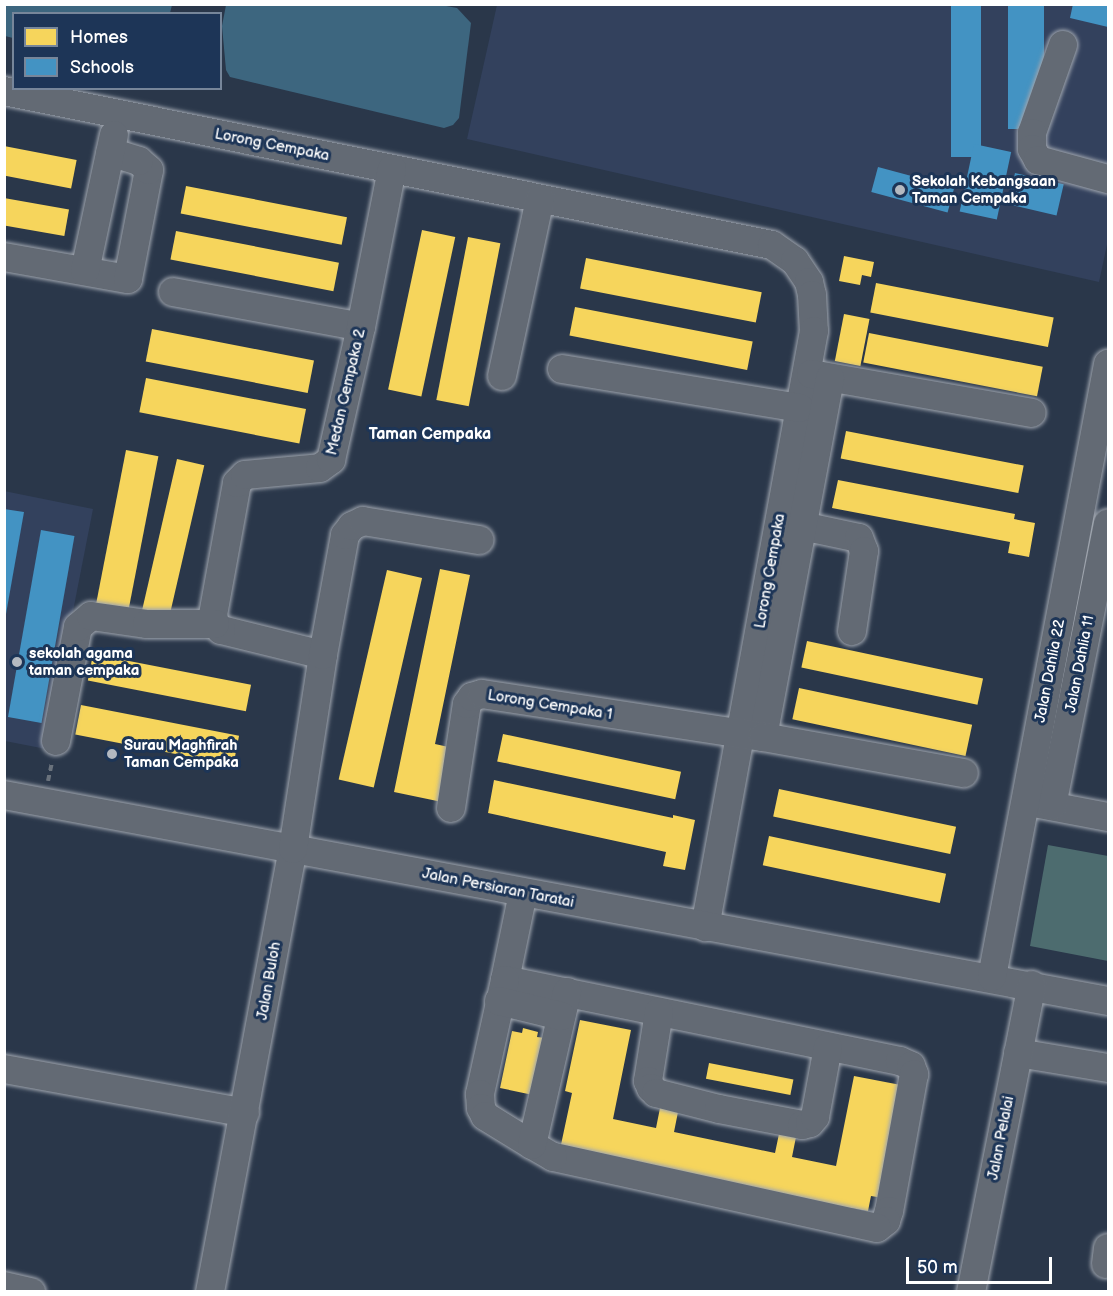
<!DOCTYPE html>
<html>
<head>
<meta charset="utf-8">
<style>
	body { margin:0 }
	#map { position:relative; width:1113px; height:1296px; overflow:hidden; background:#2a374a; font-family:"Balsamiq Sans",sans-serif }
	div>[style] { position:absolute }
	[style*='--x'] { left:calc(var(--x)*1px); top:calc(var(--y)*1px); width:calc(var(--w)*1px); rotate:calc(var(--a)*1deg) }
	.built>* { inset:0; background:#33415d }
	.green>* { inset:0; background:#4d6c6f }
	.water>* { inset:0; background:#3d667f }
	.homes>* { inset:0; background:#f6d55c; transform-origin:0 0 }
	.schools>* { inset:0; background:#4393c3; transform-origin:0 0 }
	.path>* { height:4px; margin-top:-2px; transform-origin:0; background:repeating-linear-gradient(90deg,#6a727c 0 6px,transparent 0 10.5px) }
	.roads { filter:drop-shadow(0 0 2px #9fa5ae) drop-shadow(0 0 2px #9fa5ae) }
	.minor>* { height:28px; margin:-14px; padding:0 14px; transform-origin:14px; border-radius:14px; background:#636a74 }
	.dots>* { width:16px; height:16px; translate:-50% -50%; box-sizing:border-box; border:3px solid #1d3557; border-radius:50% }
	span { translate:-50% -50%; white-space:nowrap; text-align:center; line-height:1.15; -webkit-text-stroke:6px #1d3557; paint-order:stroke }
	.street-label { font-size:15px; color:#fff }
	.poi-label { font-size:15px; color:#fff; font-weight:700 }
	.left { translate:0 -50%; text-align:left }
	.neighbourhood-label { font-size:16px; color:#fff; font-weight:700 }
	.frame { position:absolute; inset:0; border:6px solid #fff; pointer-events:none }
	.legend { position:absolute; left:12px; top:12px; width:210px; height:78px; box-sizing:border-box; background:#1d3557; border:2px solid #77869a; margin:0; padding:8px 10px; list-style:none; font-size:18px; color:#fff }
	.legend li { display:flex; align-items:center; gap:12px; height:30px }
	.legend b { width:30px; border:2px solid #77869a }
	.scale { position:absolute; left:906px; top:1257px; width:146px; height:27px; box-sizing:border-box; border:3px solid #fff; border-top:0; padding-left:8px; font-size:18px; line-height:21px; white-space:nowrap; color:#fff; -webkit-text-stroke:4px #1d3557; paint-order:stroke }
</style>
</head>
<body>
<div id="map">
	<div class="built">
		<div style="clip-path:polygon(497px 5px,1108px 5px,1108px 240px,1099px 282px,467px 139px)"></div>
		<div style="clip-path:polygon(4px 491px,93px 509px,46px 749px,5px 741px)"></div>
	</div>
	<div class="green">
		<div style="clip-path:polygon(1048px 845px,1108px 856px,1108px 961px,1030px 946px)"></div>
	</div>
	<div class="water">
		<div style="clip-path:polygon(4px 5px,5px 4px,172px 5px,170px 13px,14px 14px,13px 38px,5px 36px)"></div>
		<div style="clip-path:polygon(441px 5px,457px 8px,471px 23px,459px 118px,453px 125px,444px 128px,230px 77px,226px 70px,222px 26px,226px 5px)"></div>
	</div>
	<div class="homes">
		<div style="left:4px;top:146px;width:74px;height:29px;rotate:11deg"></div>
		<div style="left:186px;top:186px;width:164px;height:28px;rotate:11deg"></div>
		<div style="left:4px;top:198px;width:66px;height:27px;rotate:10deg"></div>
		<div style="left:422px;top:230px;width:34px;height:163px;rotate:12deg"></div>
		<div style="left:176px;top:231px;width:166px;height:29px;rotate:11deg"></div>
		<div style="left:468px;top:237px;width:33px;height:166px;rotate:11deg"></div>
		<div style="clip-path:polygon(844px 256px,874px 262px,871px 277px,862px 275px,860px 285px,839px 281px)"></div>
		<div style="left:586px;top:258px;width:179px;height:31px;rotate:11deg"></div>
		<div style="left:876px;top:283px;width:181px;height:30px;rotate:11deg"></div>
		<div style="left:575px;top:307px;width:181px;height:29px;rotate:11deg"></div>
		<div style="left:844px;top:314px;width:26px;height:48px;rotate:11deg"></div>
		<div style="left:152px;top:329px;width:165px;height:33px;rotate:11deg"></div>
		<div style="left:869px;top:333px;width:177px;height:30px;rotate:11deg"></div>
		<div style="left:146px;top:378px;width:163px;height:35px;rotate:11deg"></div>
		<div style="left:846px;top:431px;width:181px;height:28px;rotate:11deg"></div>
		<div style="left:126px;top:450px;width:33px;height:161px;rotate:11deg"></div>
		<div style="left:177px;top:459px;width:28px;height:163px;rotate:13deg"></div>
		<div style="clip-path:polygon(838px 480px,1015px 514px,1014px 519px,1035px 523px,1029px 557px,1008px 553px,1010px 542px,832px 508px)"></div>
		<div style="clip-path:polygon(440px 569px,470px 575px,435px 744px,453px 748px,442px 802px,394px 792px)"></div>
		<div style="left:387px;top:570px;width:36px;height:215px;rotate:13deg"></div>
		<div style="left:807px;top:641px;width:180px;height:27px;rotate:12deg"></div>
		<div style="left:93px;top:654px;width:161px;height:27px;rotate:11deg"></div>
		<div style="left:799px;top:688px;width:177px;height:32px;rotate:12deg"></div>
		<div style="left:81px;top:705px;width:161px;height:30px;rotate:11deg"></div>
		<div style="left:503px;top:734px;width:182px;height:28px;rotate:12deg"></div>
		<div style="clip-path:polygon(494px 780px,673px 818px,673px 815px,695px 820px,685px 870px,663px 866px,666px 852px,488px 813px)"></div>
		<div style="left:779px;top:789px;width:181px;height:28px;rotate:12deg"></div>
		<div style="left:769px;top:836px;width:181px;height:30px;rotate:12deg"></div>
		<div style="clip-path:polygon(580px 1020px,631px 1030px,613px 1119px,656px 1128px,661px 1103px,679px 1107px,674px 1132px,775px 1153px,780px 1129px,797px 1132px,792px 1157px,836px 1166px,854px 1076px,906px 1086px,883px 1198px,871px 1196px,868px 1211px,851px 1208px,849px 1216px,559px 1154px,572px 1093px,565px 1091px)"></div>
		<div style="clip-path:polygon(523px 1028px,538px 1032px,537px 1037px,545px 1038px,533px 1095px,500px 1088px,512px 1031px,522px 1033px)"></div>
		<div style="left:709px;top:1063px;width:86px;height:16px;rotate:11deg"></div>
	</div>
	<div class="schools">
		<div style="left:951px;top:4px;width:30px;height:153px"></div>
		<div style="left:1008px;top:4px;width:36px;height:125px"></div>
		<div style="clip-path:polygon(1073px 4px,1108px 4px,1108px 27px,1070px 18px)"></div>
		<div style="left:974px;top:144px;width:38px;height:69px;rotate:12deg"></div>
		<div style="left:878px;top:167px;width:79px;height:26px;rotate:15deg"></div>
		<div style="left:1015px;top:173px;width:50px;height:32px;rotate:13deg"></div>
		<div style="clip-path:polygon(4px 509px,24px 512px,6px 614px,4px 614px)"></div>
		<div style="left:41px;top:530px;width:34px;height:190px;rotate:10deg"></div>
	</div>
	<div class="path">
		<div style="--x:48;--y:781;--w:19;--a:-78"></div>
	</div>
	<div class="roads">
		<div class="minor">
			<div style="--x:1063;--y:45;--w:93;--a:109.4"></div>
			<div style="--x:1032;--y:133;--w:16;--a:90"></div>
			<div style="--x:1032;--y:149;--w:13;--a:61"></div>
			<div style="--x:1038;--y:160;--w:73;--a:15.2"></div>
			<div style="--x:4;--y:91;--w:783;--a:11.34"></div>
			<div style="--x:772;--y:245;--w:28;--a:35"></div>
			<div style="--x:795;--y:261;--w:25;--a:56"></div>
			<div style="--x:809;--y:282;--w:13;--a:77"></div>
			<div style="--x:812;--y:295;--w:36;--a:87"></div>
			<div style="--x:814;--y:331;--w:606;--a:100.36"></div>
			<div style="--x:4;--y:257;--w:126;--a:10.1"></div>
			<div style="--x:128;--y:279;--w:111;--a:-79.1"></div>
			<div style="--x:149;--y:170;--w:13;--a:-138"></div>
			<div style="--x:139;--y:161;--w:30;--a:-163"></div>
			<div style="--x:85;--y:271;--w:139;--a:-78"></div>
			<div style="--x:173;--y:292;--w:191;--a:10.5"></div>
			<div style="--x:562;--y:369;--w:241;--a:9.3"></div>
			<div style="--x:811;--y:374;--w:224;--a:10"></div>
			<div style="--x:502;--y:376;--w:181;--a:-77.9"></div>
			<div style="--x:802;--y:526;--w:58;--a:11.9"></div>
			<div style="--x:859;--y:538;--w:14;--a:69"></div>
			<div style="--x:864;--y:551;--w:81;--a:98.5"></div>
			<div style="--x:323;--y:655;--w:105;--a:-166.2"></div>
			<div style="--x:221;--y:630;--w:8;--a:-135"></div>
			<div style="--x:215;--y:624;--w:9;--a:-103"></div>
			<div style="--x:213;--y:615;--w:134;--a:-79.7"></div>
			<div style="--x:237;--y:483;--w:11;--a:-45"></div>
			<div style="--x:245;--y:475;--w:75;--a:-5.3"></div>
			<div style="--x:320;--y:468;--w:14;--a:-36"></div>
			<div style="--x:331;--y:460;--w:136;--a:-77.3"></div>
			<div style="--x:361;--y:327;--w:161;--a:-78.9"></div>
			<div style="--x:763;--y:737;--w:365;--a:-79.4"></div>
			<div style="--x:56;--y:741;--w:116;--a:-79.1"></div>
			<div style="--x:78;--y:627;--w:17;--a:-40"></div>
			<div style="--x:91;--y:616;--w:57;--a:8.1"></div>
			<div style="--x:147;--y:624;--w:68;--a:0"></div>
			<div style="--x:4;--y:795;--w:1123;--a:10.57"></div>
			<div style="--x:1034;--y:803;--w:75;--a:10.7"></div>
			<div style="--x:1052;--y:806;--w:288;--a:-78.8"></div>
			<div style="--x:451;--y:808;--w:105;--a:-81.3"></div>
			<div style="--x:467;--y:704;--w:9;--a:-54"></div>
			<div style="--x:472;--y:697;--w:10;--a:-17"></div>
			<div style="--x:482;--y:694;--w:284;--a:8.7"></div>
			<div style="--x:763;--y:737;--w:204;--a:10.2"></div>
			<div style="--x:523;--y:893;--w:89;--a:101.7"></div>
			<div style="--x:505;--y:980;--w:403;--a:11.6"></div>
			<div style="--x:900;--y:1061;--w:12;--a:24"></div>
			<div style="--x:911;--y:1066;--w:9;--a:69"></div>
			<div style="--x:914;--y:1074;--w:139;--a:100.3"></div>
			<div style="--x:889;--y:1211;--w:10;--a:107"></div>
			<div style="--x:886;--y:1221;--w:11;--a:142"></div>
			<div style="--x:877;--y:1228;--w:332;--a:-167.6"></div>
			<div style="--x:553;--y:1157;--w:24;--a:-150"></div>
			<div style="--x:992;--y:977;--w:624;--a:-79.28"></div>
			<div style="--x:505;--y:980;--w:117;--a:102.4"></div>
			<div style="--x:480;--y:1094;--w:14;--a:86"></div>
			<div style="--x:481;--y:1108;--w:9;--a:63"></div>
			<div style="--x:485;--y:1116;--w:55;--a:31.7"></div>
			<div style="--x:532;--y:1145;--w:157;--a:-77.1"></div>
			<div style="--x:499;--y:1001;--w:64;--a:13.6"></div>
			<div style="--x:659;--y:1012;--w:70;--a:99.1"></div>
			<div style="--x:648;--y:1081;--w:8;--a:67"></div>
			<div style="--x:651;--y:1088;--w:7;--a:45"></div>
			<div style="--x:656;--y:1093;--w:65;--a:14.3"></div>
			<div style="--x:719;--y:1109;--w:85;--a:10.9"></div>
			<div style="--x:802;--y:1125;--w:8;--a:-14"></div>
			<div style="--x:810;--y:1123;--w:8;--a:-50"></div>
			<div style="--x:815;--y:1117;--w:71;--a:-79.5"></div>
			<div style="--x:1018;--y:1053;--w:91;--a:9.5"></div>
			<div style="--x:4;--y:1069;--w:245;--a:10.3"></div>
			<div style="--x:1106;--y:1264;--w:16;--a:-83"></div>
			<div style="--x:4;--y:1286;--w:28;--a:13"></div>
			<div style="--x:210;--y:1292;--w:451;--a:-79.4"></div>
			<div style="--x:293;--y:849;--w:196;--a:-81.2"></div>
			<div style="--x:323;--y:655;--w:122;--a:-79.6"></div>
			<div style="--x:345;--y:535;--w:11;--a:-52"></div>
			<div style="--x:352;--y:526;--w:12;--a:-24"></div>
			<div style="--x:363;--y:521;--w:118;--a:9.3"></div>
			<div style="--x:971;--y:1292;--w:313;--a:-78.8"></div>
		</div>
	</div>
	<div class="dots">
		<div style="left:900px;top:190px;background:#b4b9c0"></div>
		<div style="left:17px;top:662px;background:#b4b9c0"></div>
		<div style="left:112px;top:754px;background:#b4b9c0"></div>
	</div>
	<div class="street-label">
		<span style="left:272px;top:145px;rotate:11deg">Lorong Cempaka</span>
		<span style="left:346px;top:392px;rotate:-77deg">Medan Cempaka 2</span>
		<span style="left:770px;top:571px;rotate:-80deg">Lorong Cempaka</span>
		<span style="left:1080px;top:664px;rotate:-79deg">Jalan Dahlia 11</span>
		<span style="left:1050px;top:671px;rotate:-79deg">Jalan Dahlia 22</span>
		<span style="left:550px;top:705px;rotate:9deg">Lorong Cempaka 1</span>
		<span style="left:498px;top:888px;rotate:11deg">Jalan Persiaran Taratai</span>
		<span style="left:269px;top:981px;rotate:-80deg">Jalan Buloh</span>
		<span style="left:1001px;top:1138px;rotate:-79deg">Jalan Pelalai</span>
	</div>
	<div class="poi-label">
		<span class="left" style="left:912px;top:190px">Sekolah Kebangsaan<br>Taman Cempaka</span>
		<span class="left" style="left:29px;top:662px">sekolah agama<br>taman cempaka</span>
		<span class="left" style="left:124px;top:754px">Surau Maghfirah<br>Taman Cempaka</span>
	</div>
	<div class="neighbourhood-label">
		<span style="left:430px;top:435px">Taman Cempaka</span>
	</div>
	<div class="frame"></div>
	<ul class="legend">
	<li><b style="height:16px;background:#f6d55c"></b>Homes</li>
	<li><b style="height:16px;background:#4393c3"></b>Schools</li>
	</ul>
	<div class="scale">50 m</div>
</div>
</body>
</html>
